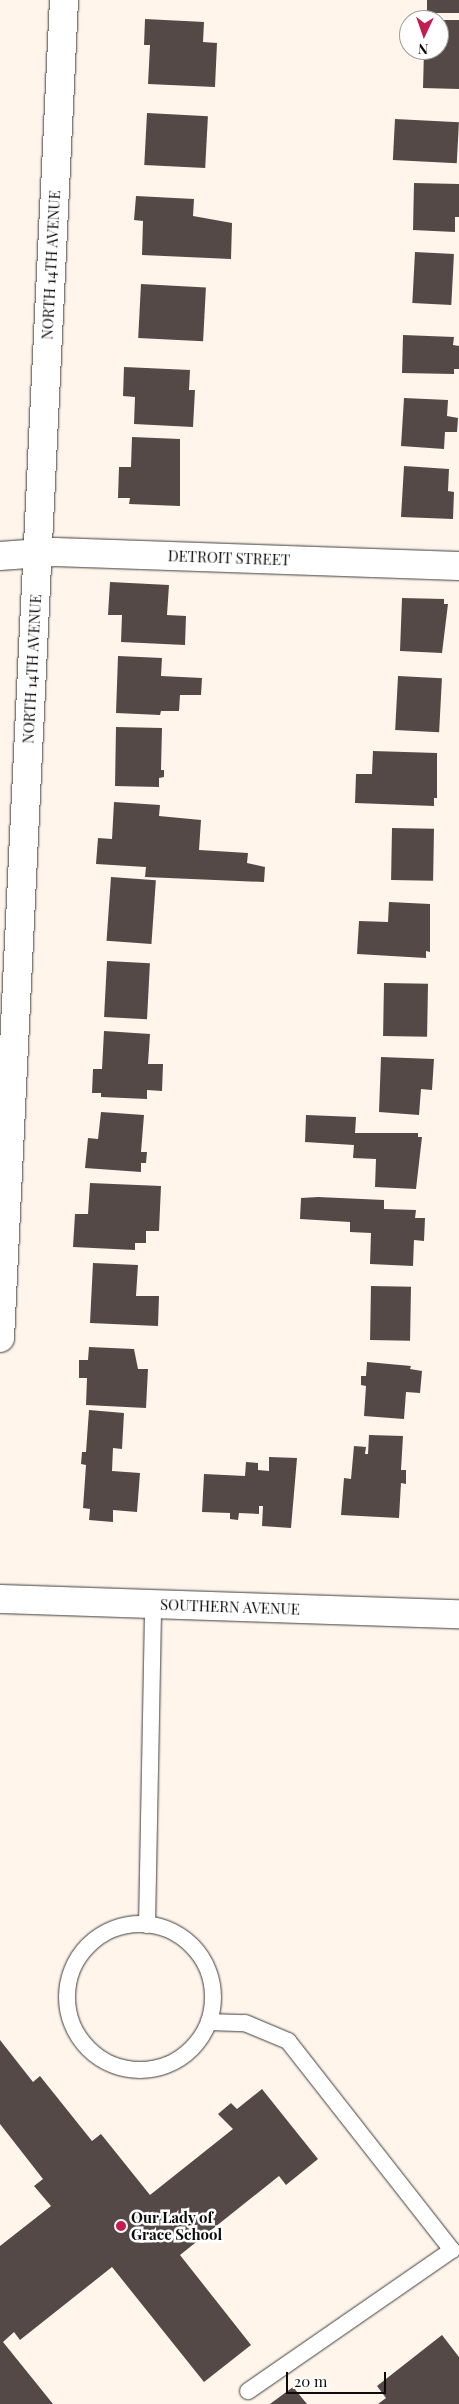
<!DOCTYPE html>
<html>
<head>
<meta charset="utf-8">
<style>
	body { margin:0 }
	#map { position:relative; width:459px; height:2404px; overflow:hidden; background:#fff5ea; font-family:"Playfair Display",serif }
	div>[style] { position:absolute }
	[style*='--x'] { left:calc(var(--x)*1px); top:calc(var(--y)*1px); width:calc(var(--w)*1px); rotate:calc(var(--a)*1deg) }
	.building>* { inset:0; background:#554947; transform-origin:0 0 }
	.roads { filter:drop-shadow(0 0 1px #3e3e3e) drop-shadow(0 0 1px #3e3e3e) }
	.service>* { height:16px; margin:-8px; padding:0 8px; transform-origin:8px; border-radius:8px; background:#fff }
	.service>.ring { margin:-8px; padding:0; box-sizing:content-box; background:none; border:16px solid #fff; border-radius:50% }
	.minor>* { height:28px; margin:-14px; padding:0 14px; transform-origin:14px; border-radius:14px; background:#fff }
	.tertiary>* { height:28px; margin:-14px; padding:0 14px; transform-origin:14px; border-radius:14px; background:#fff }
	.dots>* { width:14px; height:14px; translate:-50% -50%; box-sizing:border-box; border:2px solid #fff; border-radius:50% }
	span { translate:-50% -50%; white-space:nowrap; text-align:center; line-height:1.15; -webkit-text-stroke:5px #fff; paint-order:stroke }
	.street-label { font-size:15px; color:#0b0b0b }
	.poi-label { font-size:15px; color:#0b0b0b; font-weight:700 }
	.left { translate:0 -50%; text-align:left }
	.north { position:absolute; left:399px; top:10px; width:50px; height:50px; box-sizing:border-box; background:#fff; border:1px solid #9d9d9d; border-radius:50%; rotate:183deg; font-size:14px; font-weight:700; line-height:20px; text-align:center; color:#0b0b0b }
	.north::after { content:''; display:block; margin:auto; width:18px; height:22px; background:#c41b51; clip-path:polygon(50% 0,100% 100%,50% 72%,0 100%) }
	.scale { position:absolute; left:286px; top:2372px; width:100px; height:22px; box-sizing:border-box; border:2px solid #0b0b0b; border-top:0; padding-left:6px; font-size:15px; line-height:18px; white-space:nowrap; color:#0b0b0b; -webkit-text-stroke:4px #fff; paint-order:stroke }
</style>
</head>
<body>
<div id="map">
	<div class="building">
		<div style="left:427px;top:0;width:32px;height:13px"></div>
		<div style="clip-path:polygon(145px 19px,204px 22px,203px 42px,217px 43px,215px 87px,148px 84px,150px 45px,144px 45px)"></div>
		<div style="clip-path:polygon(439px 20px,459px 20px,459px 89px,423px 88px,424px 50px,439px 50px)"></div>
		<div style="left:147px;top:113px;width:61px;height:52px;rotate:3deg"></div>
		<div style="left:395px;top:119px;width:64px;height:41px;rotate:3deg"></div>
		<div style="clip-path:polygon(414px 183px,459px 184px,459px 217px,455px 217px,455px 232px,413px 230px)"></div>
		<div style="clip-path:polygon(136px 196px,194px 199px,193px 216px,232px 223px,231px 259px,142px 255px,143px 221px,134px 220px)"></div>
		<div style="left:415px;top:252px;width:39px;height:51px;rotate:3deg"></div>
		<div style="left:141px;top:284px;width:65px;height:54px;rotate:3deg"></div>
		<div style="clip-path:polygon(403px 335px,454px 337px,453px 345px,459px 346px,459px 369px,454px 369px,454px 374px,402px 373px)"></div>
		<div style="clip-path:polygon(124px 367px,190px 370px,189px 390px,195px 390px,193px 427px,134px 424px,135px 397px,123px 396px)"></div>
		<div style="clip-path:polygon(404px 398px,448px 400px,447px 416px,458px 418px,457px 432px,445px 432px,444px 449px,401px 446px)"></div>
		<div style="clip-path:polygon(132px 437px,180px 439px,180px 506px,129px 504px,130px 498px,118px 498px,119px 467px,131px 467px)"></div>
		<div style="clip-path:polygon(404px 466px,449px 469px,448px 491px,454px 492px,453px 519px,401px 517px)"></div>
		<div style="clip-path:polygon(110px 582px,169px 585px,167px 615px,186px 616px,185px 645px,121px 642px,122px 615px,108px 615px)"></div>
		<div style="clip-path:polygon(402px 598px,444px 599px,444px 604px,448px 604px,442px 653px,400px 651px)"></div>
		<div style="clip-path:polygon(118px 656px,162px 658px,161px 676px,202px 678px,201px 695px,180px 695px,179px 711px,161px 711px,160px 715px,116px 713px)"></div>
		<div style="left:398px;top:676px;width:44px;height:54px;rotate:3deg"></div>
		<div style="clip-path:polygon(116px 727px,162px 728px,161px 770px,164px 770px,164px 777px,159px 778px,159px 787px,115px 786px)"></div>
		<div style="clip-path:polygon(373px 751px,437px 753px,437px 798px,434px 798px,434px 806px,355px 803px,356px 774px,372px 774px)"></div>
		<div style="clip-path:polygon(114px 802px,160px 805px,159px 816px,201px 820px,199px 850px,248px 853px,247px 863px,265px 867px,264px 882px,145px 877px,146px 867px,96px 864px,98px 838px,112px 839px)"></div>
		<div style="left:392px;top:828px;width:42px;height:52px;rotate:1deg"></div>
		<div style="left:111px;top:877px;width:45px;height:64px;rotate:4deg"></div>
		<div style="clip-path:polygon(389px 902px,430px 904px,430px 952px,426px 951px,426px 958px,357px 954px,359px 921px,388px 922px)"></div>
		<div style="left:107px;top:961px;width:43px;height:56px;rotate:3deg"></div>
		<div style="left:384px;top:983px;width:44px;height:53px;rotate:1deg"></div>
		<div style="clip-path:polygon(104px 1031px,150px 1034px,148px 1064px,163px 1064px,162px 1091px,147px 1090px,147px 1099px,101px 1097px,101px 1093px,92px 1093px,93px 1069px,102px 1069px)"></div>
		<div style="clip-path:polygon(381px 1057px,434px 1059px,432px 1090px,421px 1089px,419px 1115px,379px 1112px)"></div>
		<div style="clip-path:polygon(101px 1112px,144px 1115px,141px 1152px,147px 1152px,146px 1163px,141px 1163px,141px 1172px,85px 1168px,88px 1138px,98px 1139px)"></div>
		<div style="clip-path:polygon(306px 1115px,356px 1117px,355px 1133px,418px 1133px,418px 1137px,422px 1137px,416px 1189px,375px 1187px,376px 1159px,353px 1158px,354px 1145px,305px 1142px)"></div>
		<div style="clip-path:polygon(90px 1183px,161px 1186px,159px 1231px,146px 1231px,146px 1243px,135px 1243px,135px 1250px,73px 1247px,75px 1214px,88px 1214px)"></div>
		<div style="clip-path:polygon(318px 1197px,384px 1200px,384px 1209px,416px 1210px,415px 1218px,425px 1218px,424px 1241px,414px 1240px,413px 1266px,370px 1264px,371px 1233px,350px 1232px,350px 1222px,300px 1219px,301px 1198px)"></div>
		<div style="clip-path:polygon(93px 1263px,138px 1265px,136px 1296px,159px 1296px,158px 1326px,90px 1323px)"></div>
		<div style="left:371px;top:1286px;width:40px;height:54px;rotate:1deg"></div>
		<div style="clip-path:polygon(89px 1347px,134px 1349px,138px 1369px,148px 1369px,146px 1408px,86px 1405px,87px 1378px,79px 1378px,79px 1360px,88px 1360px)"></div>
		<div style="clip-path:polygon(367px 1362px,411px 1366px,410px 1369px,422px 1371px,420px 1393px,406px 1392px,404px 1419px,364px 1416px,366px 1386px,361px 1385px,361px 1376px,366px 1376px)"></div>
		<div style="clip-path:polygon(89px 1410px,124px 1413px,122px 1449px,113px 1448px,112px 1471px,140px 1473px,137px 1512px,113px 1510px,113px 1522px,89px 1520px,90px 1509px,83px 1508px,86px 1465px,81px 1464px,82px 1452px,86px 1452px)"></div>
		<div style="clip-path:polygon(369px 1435px,403px 1436px,401px 1470px,406px 1470px,406px 1484px,401px 1483px,399px 1518px,341px 1515px,344px 1478px,351px 1479px,354px 1446px,366px 1447px,365px 1454px,368px 1454px)"></div>
		<div style="clip-path:polygon(269px 1457px,297px 1458px,291px 1528px,262px 1526px,263px 1506px,259px 1506px,259px 1514px,239px 1513px,238px 1520px,230px 1519px,230px 1513px,202px 1512px,204px 1474px,245px 1476px,246px 1462px,258px 1463px,258px 1470px,269px 1471px)"></div>
		<div style="clip-path:polygon(0 2040px,33px 2082px,40px 2076px,92px 2141px,101px 2134px,150px 2195px,233px 2129px,218px 2114px,231px 2103px,237px 2109px,262px 2089px,318px 2159px,286px 2185px,279px 2176px,180px 2255px,251px 2345px,204px 2382px,112px 2267px,20px 2340px,14px 2332px,3px 2342px,53px 2404px,0 2404px,0 2246px,51px 2206px,34px 2186px,43px 2179px,0 2124px)"></div>
		<div style="clip-path:polygon(442px 2335px,459px 2357px,459px 2404px,378px 2404px,386px 2398px,377px 2386px)"></div>
		<div style="clip-path:polygon(293px 2387px,307px 2404px,270px 2404px)"></div>
	</div>
	<div class="roads">
		<div class="service">
			<div class="ring" style="left:67px;top:1924px;width:130px;height:130px"></div>
			<div style="--x:147;--y:1925;--w:321;--a:-88.9"></div>
			<div style="--x:209;--y:2022;--w:36;--a:2"></div>
			<div style="--x:245;--y:2023;--w:47;--a:22.7"></div>
			<div style="--x:288;--y:2041;--w:266;--a:51.9"></div>
			<div style="--x:452;--y:2250;--w:248;--a:145.3"></div>
		</div>
		<div class="minor">
			<div style="--x:0;--y:556;--w:55;--a:-4.2"></div>
			<div style="--x:55;--y:552;--w:404;--a:2"></div>
			<div style="--x:0;--y:1338;--w:1340;--a:-87.26"></div>
		</div>
		<div class="tertiary">
			<div style="--x:0;--y:1599;--w:459;--a:1.9"></div>
		</div>
	</div>
	<div class="dots">
		<div style="left:121px;top:2226px;background:#c41b51"></div>
	</div>
	<div class="street-label">
		<span style="left:51px;top:265px;rotate:-87deg">NORTH 14TH AVENUE</span>
		<span style="left:229px;top:558px;rotate:2deg">DETROIT STREET</span>
		<span style="left:32px;top:669px;rotate:-87deg">NORTH 14TH AVENUE</span>
		<span style="left:230px;top:1607px;rotate:2deg">SOUTHERN AVENUE</span>
	</div>
	<div class="poi-label">
		<span class="left" style="left:131px;top:2226px">Our Lady of<br>Grace School</span>
	</div>
	<div class="north">N</div>
	<div class="scale">20 m</div>
</div>
</body>
</html>
